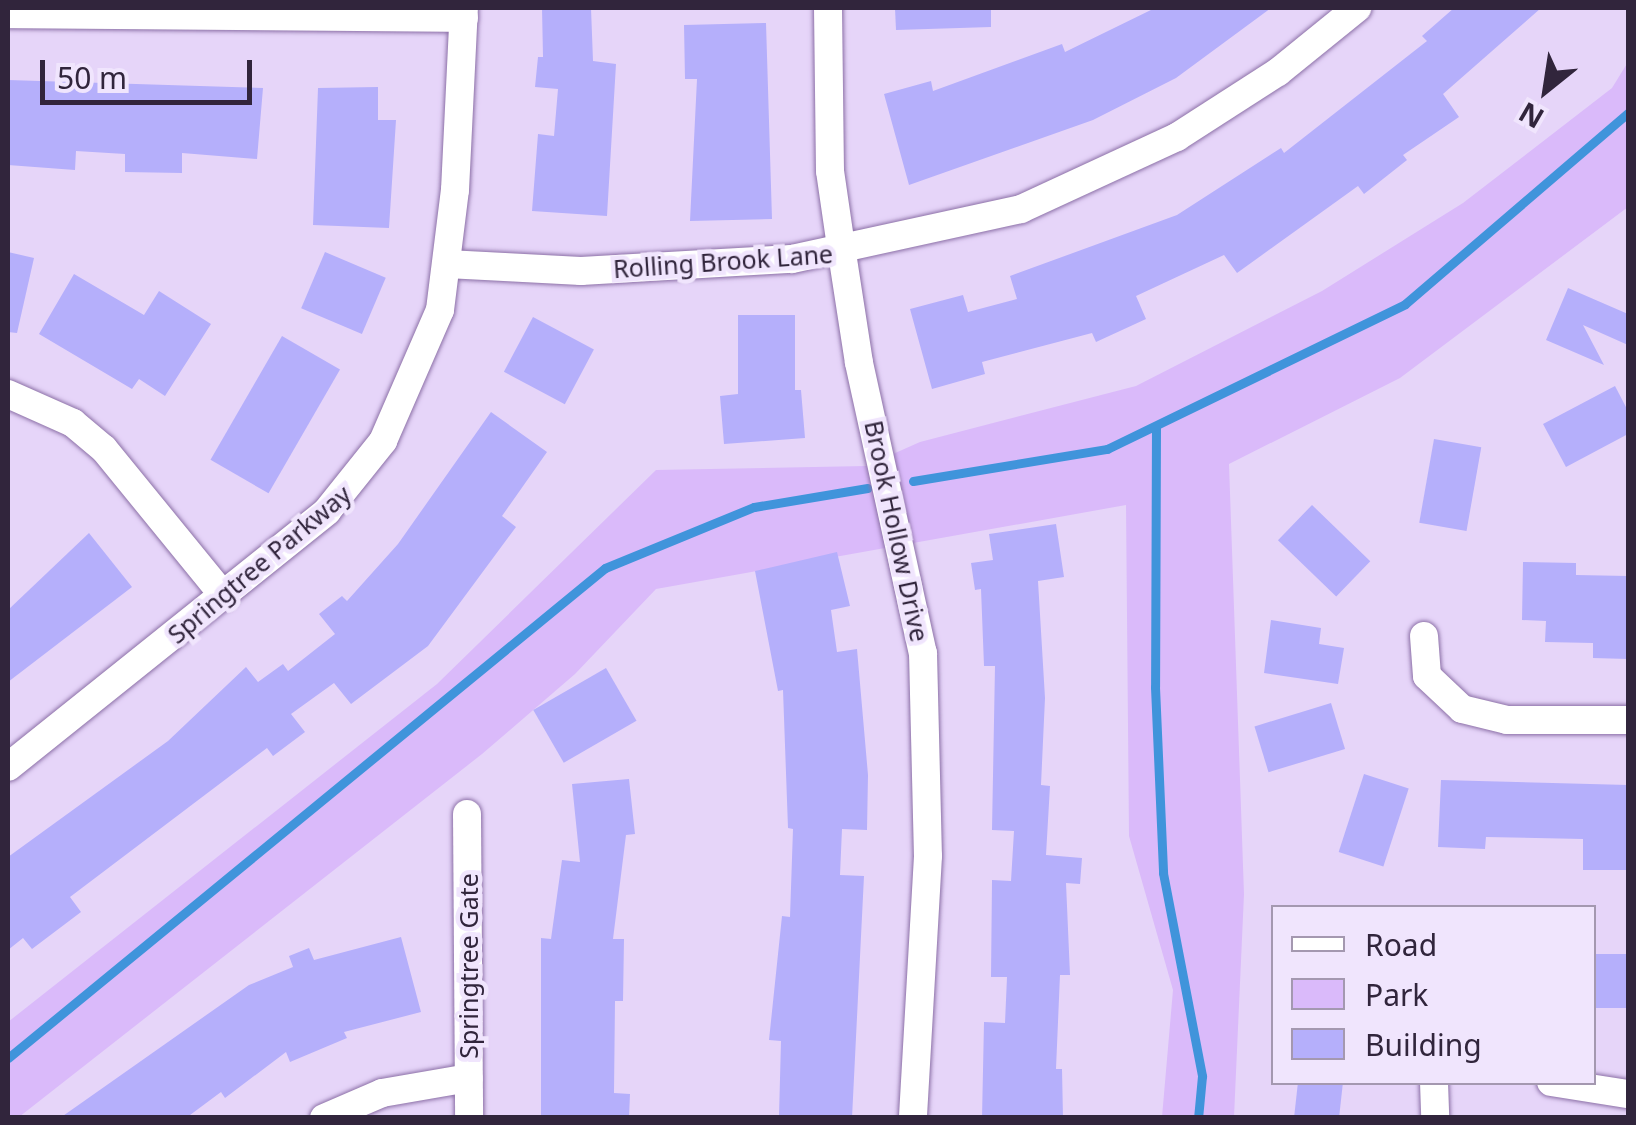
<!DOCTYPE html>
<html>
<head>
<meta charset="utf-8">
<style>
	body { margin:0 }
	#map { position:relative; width:1636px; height:1125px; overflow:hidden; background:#e6d5f9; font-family:"Noto Sans",sans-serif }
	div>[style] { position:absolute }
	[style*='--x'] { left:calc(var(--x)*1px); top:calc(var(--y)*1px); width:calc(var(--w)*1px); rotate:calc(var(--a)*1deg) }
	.green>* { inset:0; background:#dabafa }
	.stream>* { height:9px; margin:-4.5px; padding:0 4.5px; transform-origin:4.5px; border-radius:4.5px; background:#4094db }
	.building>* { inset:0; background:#b5affb; transform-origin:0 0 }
	.roads { filter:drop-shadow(0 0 2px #8c70a7) drop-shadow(0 0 2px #8c70a7) }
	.minor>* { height:28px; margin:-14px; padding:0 14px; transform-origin:14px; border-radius:14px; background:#fff }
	span { translate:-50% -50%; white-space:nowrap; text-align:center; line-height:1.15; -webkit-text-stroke:9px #f0e5fd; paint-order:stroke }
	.street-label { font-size:25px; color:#31253c }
	.frame { position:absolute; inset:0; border:10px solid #31253c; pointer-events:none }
	.legend { position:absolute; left:1271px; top:905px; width:325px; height:180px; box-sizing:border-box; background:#f0e5fd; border:2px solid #a498b0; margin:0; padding:12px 18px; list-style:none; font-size:30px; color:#31253c }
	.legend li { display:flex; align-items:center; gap:20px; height:50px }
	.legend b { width:50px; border:2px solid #a498b0 }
	.north { position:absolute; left:1496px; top:40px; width:100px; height:100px; -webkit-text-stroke:8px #f0e5fd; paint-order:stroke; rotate:210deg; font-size:28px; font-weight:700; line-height:40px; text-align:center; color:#31253c }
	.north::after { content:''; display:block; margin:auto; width:35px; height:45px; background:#31253c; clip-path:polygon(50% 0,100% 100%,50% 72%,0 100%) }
	.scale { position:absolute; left:40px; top:60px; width:212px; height:45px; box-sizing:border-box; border:5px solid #31253c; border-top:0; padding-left:12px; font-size:30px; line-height:35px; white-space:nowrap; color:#31253c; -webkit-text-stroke:8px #f0e5fd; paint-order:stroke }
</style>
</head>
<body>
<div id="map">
	<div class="green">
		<div style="clip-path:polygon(1628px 62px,1628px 207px,1400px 378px,1229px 464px,1244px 894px,1234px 1117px,1162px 1117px,1173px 990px,1129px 836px,1126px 505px,656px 589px,575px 674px,482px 754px,19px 1117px,8px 1118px,8px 1022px,437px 684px,656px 470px,866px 466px,920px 442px,1136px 386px,1322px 291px,1463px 203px,1612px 88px)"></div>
	</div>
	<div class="stream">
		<div style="--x:1156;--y:426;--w:261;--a:90.2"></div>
		<div style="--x:1155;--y:687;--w:186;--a:87.5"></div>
		<div style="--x:1163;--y:873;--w:207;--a:79.1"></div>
		<div style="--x:1202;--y:1076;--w:42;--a:95.4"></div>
		<div style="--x:913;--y:481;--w:197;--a:-9.4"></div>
		<div style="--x:1107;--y:449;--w:331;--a:-25.9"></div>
		<div style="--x:1405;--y:304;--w:294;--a:-40.6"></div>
		<div style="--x:8;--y:1058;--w:772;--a:-39.38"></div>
		<div style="--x:605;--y:568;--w:161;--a:-22.3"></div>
		<div style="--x:754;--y:507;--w:115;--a:-9.5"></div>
	</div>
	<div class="building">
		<div style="clip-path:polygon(542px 8px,591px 8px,593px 61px,616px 64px,607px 216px,532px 211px,538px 134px,554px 136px,558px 89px,535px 87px,538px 57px,543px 57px)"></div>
		<div style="clip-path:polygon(895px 8px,991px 8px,991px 27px,896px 30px)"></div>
		<div style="clip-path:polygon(1155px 8px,1271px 8px,1176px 78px,1093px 120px,909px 185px,884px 94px,931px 81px,933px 91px,1062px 44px,1065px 52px)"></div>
		<div style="clip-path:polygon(1454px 8px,1541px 8px,1443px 94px,1459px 117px,1403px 155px,1407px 160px,1364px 194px,1358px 186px,1237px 273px,1224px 255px,1136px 296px,1146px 319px,1096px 342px,1092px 333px,982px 362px,985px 374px,932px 389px,910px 309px,963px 295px,968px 312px,1017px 299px,1010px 276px,1177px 215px,1281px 148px,1284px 153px,1427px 41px,1422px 36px)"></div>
		<div style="clip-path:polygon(766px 23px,772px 219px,690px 221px,697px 79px,685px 79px,684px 25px)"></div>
		<div style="clip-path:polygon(8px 80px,263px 88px,257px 159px,182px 153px,182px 173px,125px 172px,125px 154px,76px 151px,75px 170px,8px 165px)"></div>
		<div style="clip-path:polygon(378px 87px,378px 120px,396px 120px,389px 228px,313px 225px,318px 88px)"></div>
		<div style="clip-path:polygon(8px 252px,34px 258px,17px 333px,8px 332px)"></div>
		<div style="left:325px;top:252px;width:66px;height:61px;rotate:23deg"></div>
		<div style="clip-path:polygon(74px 274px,144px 315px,159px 291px,211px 324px,165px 396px,139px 379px,132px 389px,39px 334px)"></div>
		<div style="clip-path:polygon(1568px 288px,1628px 314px,1628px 345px,1583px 325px,1604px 365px,1546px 340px)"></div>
		<div style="clip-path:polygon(738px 315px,795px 315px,795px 390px,801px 390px,805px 438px,724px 444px,720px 396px,738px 394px)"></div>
		<div style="left:533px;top:317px;width:69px;height:62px;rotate:28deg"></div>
		<div style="left:282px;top:336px;width:67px;height:143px;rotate:30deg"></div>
		<div style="clip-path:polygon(1615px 386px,1628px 411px,1628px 434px,1566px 467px,1543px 424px)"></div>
		<div style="clip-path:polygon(491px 412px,547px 452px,502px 516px,516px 527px,428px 646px,351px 704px,334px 683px,291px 714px,305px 732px,273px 756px,267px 748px,70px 897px,81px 912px,32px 949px,23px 938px,8px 950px,8px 857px,168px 741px,246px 667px,258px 682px,283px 664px,288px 671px,335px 634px,319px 614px,342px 596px,347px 601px,398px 544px)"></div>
		<div style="left:1434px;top:439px;width:48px;height:85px;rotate:10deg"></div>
		<div style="left:1312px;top:505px;width:81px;height:49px;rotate:44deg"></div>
		<div style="clip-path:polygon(1056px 524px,1064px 577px,1038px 581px,1045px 698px,1041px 785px,1050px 786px,1046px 855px,1082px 858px,1080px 884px,1066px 883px,1070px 975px,1060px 975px,1056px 1069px,1062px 1069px,1063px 1118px,982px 1118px,984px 1022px,1005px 1023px,1007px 977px,991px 977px,992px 880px,1011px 881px,1014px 831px,992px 830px,995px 666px,984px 666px,981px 589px,975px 590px,971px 563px,993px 560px,989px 534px)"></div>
		<div style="clip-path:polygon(89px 533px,132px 587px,8px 682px,8px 610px)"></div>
		<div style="clip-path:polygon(837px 552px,850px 606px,831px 610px,837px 652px,857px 649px,868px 775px,867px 830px,842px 829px,840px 875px,864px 876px,852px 1118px,779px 1116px,781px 1041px,769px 1040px,782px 916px,790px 917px,793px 829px,788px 828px,783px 690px,778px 691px,755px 571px)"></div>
		<div style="clip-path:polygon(1523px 562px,1576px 563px,1576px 575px,1628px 576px,1628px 659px,1593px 658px,1593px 643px,1545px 642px,1546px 621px,1522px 620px)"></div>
		<div style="clip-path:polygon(1271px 620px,1321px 628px,1319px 644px,1344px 648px,1338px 684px,1264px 673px)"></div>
		<div style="left:606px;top:668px;width:61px;height:84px;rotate:60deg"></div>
		<div style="left:1331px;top:703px;width:48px;height:80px;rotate:73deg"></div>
		<div style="left:1364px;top:774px;width:47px;height:82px;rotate:18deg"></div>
		<div style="clip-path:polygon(629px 779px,635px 834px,626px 835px,613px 939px,624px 939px,623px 1001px,615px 1001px,614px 1093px,630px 1094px,629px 1118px,541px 1118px,541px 938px,551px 939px,562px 860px,580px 862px,572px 784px)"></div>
		<div style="clip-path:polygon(1441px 780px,1628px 785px,1628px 870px,1583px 870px,1583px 839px,1486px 837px,1485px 849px,1438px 847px)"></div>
		<div style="clip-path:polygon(401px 937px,421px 1012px,344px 1032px,347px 1038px,290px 1062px,286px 1052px,225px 1098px,221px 1092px,186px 1118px,60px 1118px,249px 985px,293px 967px,289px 956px,309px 948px,314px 960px)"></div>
		<div style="left:1628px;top:954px;width:54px;height:34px;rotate:90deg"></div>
		<div style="clip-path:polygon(1298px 1082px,1343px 1082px,1339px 1118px,1294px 1118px)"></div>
	</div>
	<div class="roads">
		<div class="minor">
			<div style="--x:828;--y:8;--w:163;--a:89.3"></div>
			<div style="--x:830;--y:171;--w:83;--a:81.7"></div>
			<div style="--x:842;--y:253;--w:111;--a:81.2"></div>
			<div style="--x:859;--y:363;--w:297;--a:77.6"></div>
			<div style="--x:923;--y:653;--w:203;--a:88.6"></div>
			<div style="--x:928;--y:856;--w:262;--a:93.3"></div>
			<div style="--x:8;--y:14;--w:456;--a:0.5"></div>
			<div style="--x:447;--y:264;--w:134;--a:3"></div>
			<div style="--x:581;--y:271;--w:211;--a:-3.3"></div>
			<div style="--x:792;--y:259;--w:234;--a:-12.3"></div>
			<div style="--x:1021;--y:209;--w:172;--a:-24.8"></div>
			<div style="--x:1177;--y:137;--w:120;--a:-32.8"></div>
			<div style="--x:1278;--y:72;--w:102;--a:-39"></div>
			<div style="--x:8;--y:394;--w:71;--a:24"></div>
			<div style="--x:73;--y:423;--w:40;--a:40"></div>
			<div style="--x:104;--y:449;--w:190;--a:50.8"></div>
			<div style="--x:1424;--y:636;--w:40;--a:85.7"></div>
			<div style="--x:1427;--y:676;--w:48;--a:43.3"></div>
			<div style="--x:1462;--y:709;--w:46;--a:13.7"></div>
			<div style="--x:1507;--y:720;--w:121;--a:0"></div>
			<div style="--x:8;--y:767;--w:409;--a:-38.7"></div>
			<div style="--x:327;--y:511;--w:90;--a:-51.3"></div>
			<div style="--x:383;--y:441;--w:143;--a:-66.5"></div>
			<div style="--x:440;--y:310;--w:121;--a:-82.9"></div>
			<div style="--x:455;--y:190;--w:182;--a:-87.2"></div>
			<div style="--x:467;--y:814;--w:304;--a:89.6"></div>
			<div style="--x:1434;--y:1082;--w:36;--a:88"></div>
			<div style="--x:1551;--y:1082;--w:78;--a:8.9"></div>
			<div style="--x:324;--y:1118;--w:63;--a:-23.3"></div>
			<div style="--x:382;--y:1093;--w:88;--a:-9.8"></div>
		</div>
	</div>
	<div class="street-label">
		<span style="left:723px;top:261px;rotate:-4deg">Rolling Brook Lane</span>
		<span style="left:897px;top:531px;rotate:78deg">Brook Hollow Drive</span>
		<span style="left:259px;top:564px;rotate:-40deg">Springtree Parkway</span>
		<span style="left:468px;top:966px;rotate:-90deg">Springtree Gate</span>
	</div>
	<div class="frame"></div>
	<ul class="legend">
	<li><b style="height:12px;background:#fff"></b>Road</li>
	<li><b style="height:28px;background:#dabafa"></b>Park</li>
	<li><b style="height:28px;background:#b5affb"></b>Building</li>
	</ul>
	<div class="north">N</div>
	<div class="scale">50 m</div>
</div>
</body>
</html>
